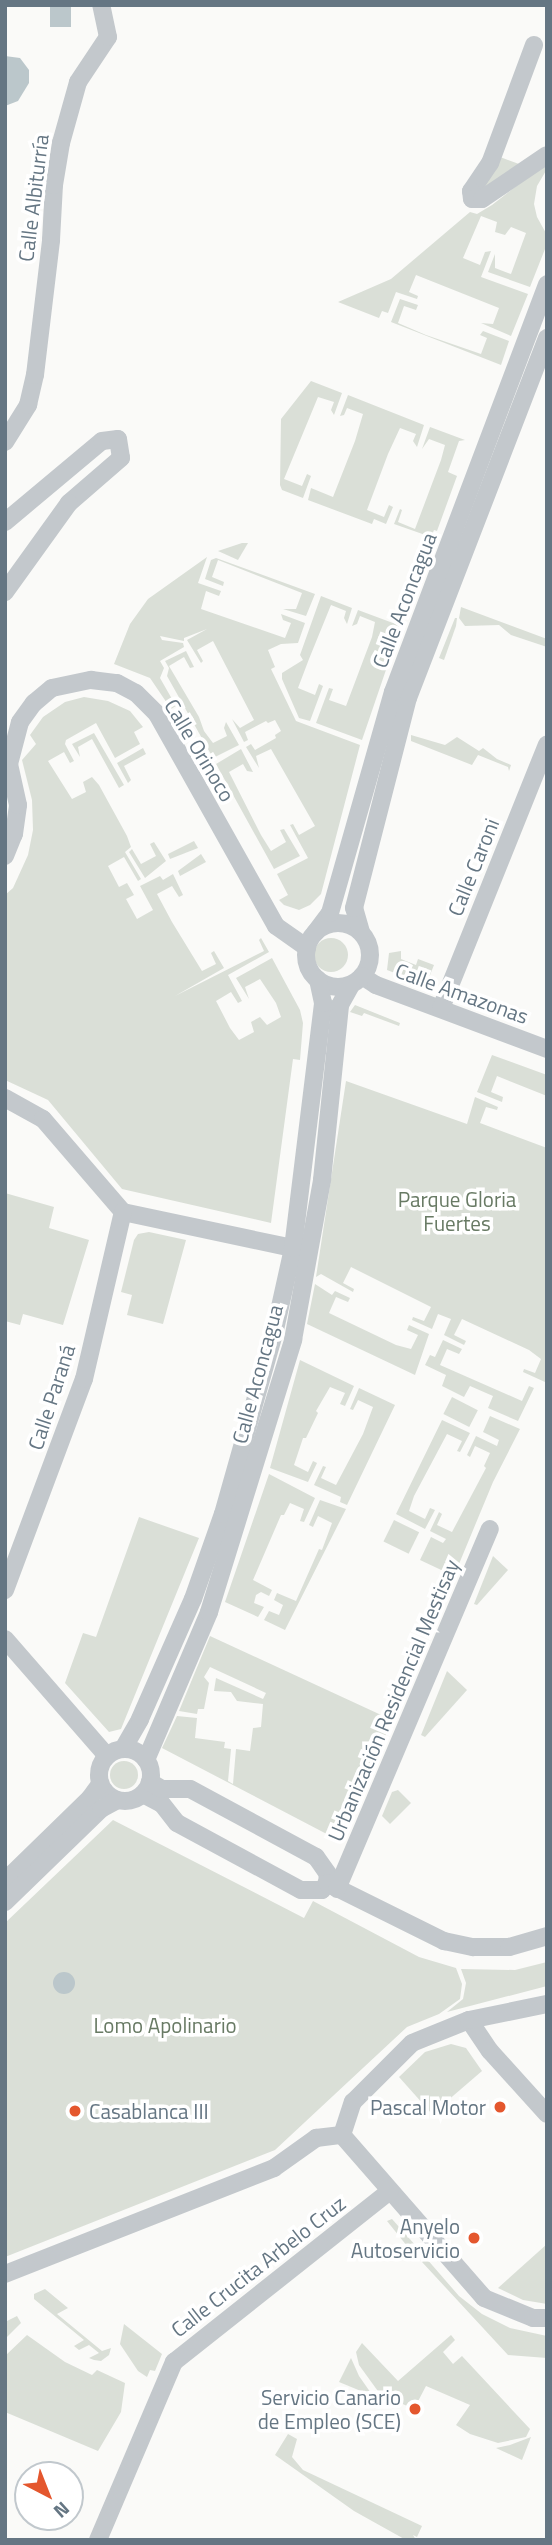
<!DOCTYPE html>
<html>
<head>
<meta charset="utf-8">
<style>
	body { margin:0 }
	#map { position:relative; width:552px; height:2545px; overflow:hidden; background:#fafaf8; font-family:"Titillium Web",sans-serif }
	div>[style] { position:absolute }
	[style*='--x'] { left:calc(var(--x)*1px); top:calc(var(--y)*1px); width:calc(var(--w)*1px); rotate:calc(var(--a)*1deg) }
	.green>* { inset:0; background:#dadfd7; transform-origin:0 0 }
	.round { border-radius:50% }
	.water>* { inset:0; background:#bbc7cb; transform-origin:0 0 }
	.street>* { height:18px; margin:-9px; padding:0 9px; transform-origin:9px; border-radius:9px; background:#c3c8cc }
	.street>.ring { margin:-9px; padding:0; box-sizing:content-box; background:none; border:18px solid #c3c8cc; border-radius:50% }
	.dots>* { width:19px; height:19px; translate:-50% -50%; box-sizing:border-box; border:4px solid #fff; border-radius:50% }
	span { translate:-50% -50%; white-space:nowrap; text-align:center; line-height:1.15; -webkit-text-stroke:7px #fff; paint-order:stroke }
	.street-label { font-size:21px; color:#657683 }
	.park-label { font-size:21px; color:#687a64 }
	.poi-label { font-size:21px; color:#657683 }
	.right { translate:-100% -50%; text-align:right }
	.left { translate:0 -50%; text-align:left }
	.frame { position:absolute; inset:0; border:7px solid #657683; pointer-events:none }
	.north { position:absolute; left:14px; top:2461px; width:70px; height:70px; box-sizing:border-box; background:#fff; border:2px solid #c1c8cd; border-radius:50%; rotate:138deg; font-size:19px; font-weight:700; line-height:28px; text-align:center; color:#657683 }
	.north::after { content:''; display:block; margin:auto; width:24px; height:32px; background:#e4572e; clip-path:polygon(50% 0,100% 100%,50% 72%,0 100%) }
</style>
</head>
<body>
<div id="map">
	<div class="green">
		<div style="clip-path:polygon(500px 157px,519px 164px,482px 190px)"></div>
		<div style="clip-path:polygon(543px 165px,547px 165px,547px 169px,537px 186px,534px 204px,537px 217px,547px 235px,547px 244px,530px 287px,488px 272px,495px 254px,495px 268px,511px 274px,526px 233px,511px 227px,505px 235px,495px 232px,497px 222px,481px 216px,463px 258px,480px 265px,485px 252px,491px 251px,481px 277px,528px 294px,511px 336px,481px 323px,493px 324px,499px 308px,416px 275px,409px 292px,418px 296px,417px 299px,396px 292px,388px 313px,382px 311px,379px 318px,338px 302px,391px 279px,470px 212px,477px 214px,492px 205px)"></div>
		<div style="clip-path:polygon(400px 299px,418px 305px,416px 310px,404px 306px,398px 323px,426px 335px,481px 354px,487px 338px,480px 335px,483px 331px,509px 341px,501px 365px,391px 322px)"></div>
		<div style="clip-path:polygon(311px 381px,342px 393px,334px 415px,331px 410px,334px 402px,318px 397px,284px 479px,302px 486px,307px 474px,311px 476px,303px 498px,282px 490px,280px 485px,281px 419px)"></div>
		<div style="clip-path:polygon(348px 395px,424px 425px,417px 447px,413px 441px,416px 434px,400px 428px,388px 454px,367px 510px,384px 517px,389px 505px,393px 507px,386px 524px,374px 519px,372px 524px,308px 500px,311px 488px,333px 497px,355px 441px,363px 414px,347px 408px,344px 415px,340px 416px)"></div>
		<div style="clip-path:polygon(430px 427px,465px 440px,459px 441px,448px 472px,457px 476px,437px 531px,434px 530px,431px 537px,394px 524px,400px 509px,402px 510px,398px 522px,415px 529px,441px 460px,445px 445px,429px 439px,422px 449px)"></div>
		<div style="clip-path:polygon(242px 543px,248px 543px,238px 560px,218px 551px)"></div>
		<div style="clip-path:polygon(207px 557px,198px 583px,221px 591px,219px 596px,206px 591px,201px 609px,285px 638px,291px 623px,283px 620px,281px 614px,305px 623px,298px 643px,281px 644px,268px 650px,275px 667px,271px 669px,296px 721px,360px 745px,321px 894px,310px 905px,299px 910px,284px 905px,279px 900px,288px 895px,277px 874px,308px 858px,290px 825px,293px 824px,299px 835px,315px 826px,271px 749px,256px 756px,259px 768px,246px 747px,251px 744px,255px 750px,276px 738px,275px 735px,281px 731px,275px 720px,268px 723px,266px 721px,245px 732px,248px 740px,244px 742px,232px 719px,240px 728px,254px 720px,213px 641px,197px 650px,203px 661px,201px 663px,187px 640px,207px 629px,184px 638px,184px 641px,160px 636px,162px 640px,183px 643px,184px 647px,160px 661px,164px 668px,160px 678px,176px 706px,171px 709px,150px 678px,114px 664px,130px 624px,148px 599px)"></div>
		<div style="clip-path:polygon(216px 558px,315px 594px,306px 616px,283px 609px,296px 609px,302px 593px,218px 560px,212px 577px,224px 582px,223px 586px,205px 579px,211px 560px)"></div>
		<div style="clip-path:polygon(321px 596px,352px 608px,347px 624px,344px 618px,346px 611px,331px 605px,309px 659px,298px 688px,315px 695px,319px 684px,323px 686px,310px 721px,299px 718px,282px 679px,282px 673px,303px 660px,300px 655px)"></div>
		<div style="clip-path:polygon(461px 607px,547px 639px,547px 647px,511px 635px,499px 625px,465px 626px,459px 618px)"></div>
		<div style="clip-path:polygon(358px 610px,401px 626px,362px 740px,316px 723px,329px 688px,333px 689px,329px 700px,346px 706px,372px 637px,375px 622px,360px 616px,357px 624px,352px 626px)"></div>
		<div style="clip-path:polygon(455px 618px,457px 618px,456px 626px,444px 660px,439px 658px)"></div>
		<div style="clip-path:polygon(186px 651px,194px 667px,190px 668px,184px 657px,169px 666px,199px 717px,204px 731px,213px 743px,227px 736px,224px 728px,226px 722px,239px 745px,213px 758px,167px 676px,169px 668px,165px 661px)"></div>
		<div style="clip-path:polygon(84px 697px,108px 701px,130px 711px,143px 727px,134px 732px,140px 744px,115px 758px,96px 723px,66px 740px,65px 744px,74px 761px,70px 763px,64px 752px,48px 761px,72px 799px,86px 792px,83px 782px,92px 777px,99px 785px,127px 836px,131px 847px,125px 852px,141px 879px,138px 881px,124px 857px,108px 866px,119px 887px,127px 883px,134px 895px,126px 899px,137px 919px,153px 910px,140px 886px,160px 876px,163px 880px,173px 874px,183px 895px,179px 897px,172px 886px,157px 894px,172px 922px,202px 971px,216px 964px,211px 953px,214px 951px,224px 968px,175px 996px,264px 951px,259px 940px,261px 938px,269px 952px,228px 975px,242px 1001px,238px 1003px,231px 992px,216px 1001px,230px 1028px,239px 1040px,254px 1032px,251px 1022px,260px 1017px,267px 1025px,281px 1017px,276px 1003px,260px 979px,245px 987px,249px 999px,236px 978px,272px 958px,300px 1010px,303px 1023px,300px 1060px,293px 1059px,271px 1223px,122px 1189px,48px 1100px,5px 1080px,5px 895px,13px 888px,28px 855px,33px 830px,32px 800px,22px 760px,36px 744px,30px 735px,43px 717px,65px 702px)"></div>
		<div style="clip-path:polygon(94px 733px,124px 785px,119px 788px,92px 739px,78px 747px,80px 757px,72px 744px)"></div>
		<div style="clip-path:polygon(411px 735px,445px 745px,457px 737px,479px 751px,483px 748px,497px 759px,511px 765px,509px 771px,508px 767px,478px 755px,472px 765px,411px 741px)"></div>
		<div style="clip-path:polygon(143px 748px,146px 754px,124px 766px,131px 780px,128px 783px,117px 763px)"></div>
		<div style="clip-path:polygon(241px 749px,253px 772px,247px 771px,243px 764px,229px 772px,261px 835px,271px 851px,286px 842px,280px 830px,284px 829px,300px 856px,274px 869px,216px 764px)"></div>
		<div style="clip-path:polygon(194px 841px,198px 848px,170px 859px,168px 854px)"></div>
		<div style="clip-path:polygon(154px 842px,166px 861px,145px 878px,129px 852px,132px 849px,141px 864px,156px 856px,150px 844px)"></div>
		<div style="clip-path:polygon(201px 854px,206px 862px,180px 876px,178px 871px)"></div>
		<div class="round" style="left:314px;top:938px;width:34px;height:34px"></div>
		<div style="clip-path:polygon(401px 951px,401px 959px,416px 965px,418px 959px,434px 965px,426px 985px,387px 970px,389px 953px)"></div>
		<div style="clip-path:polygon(355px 1005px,400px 1023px,399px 1026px,364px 1013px,362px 1016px,350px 1012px)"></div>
		<div style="clip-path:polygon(492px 1055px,547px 1075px,547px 1096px,497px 1076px,491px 1092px,503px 1097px,502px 1102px,477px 1092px)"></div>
		<div style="clip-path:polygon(346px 1081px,467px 1124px,475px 1097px,498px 1107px,497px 1110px,486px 1107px,480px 1123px,547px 1148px,545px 1382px,523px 1372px,524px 1369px,535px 1373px,541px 1359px,529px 1350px,462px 1319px,454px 1335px,466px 1341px,464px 1345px,444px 1335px,451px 1319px,438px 1314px,432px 1329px,412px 1320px,413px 1317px,424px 1321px,431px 1307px,351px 1267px,343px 1283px,354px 1289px,353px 1292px,321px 1274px,316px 1277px)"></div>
		<div style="clip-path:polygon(5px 1193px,54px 1207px,49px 1228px,89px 1240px,63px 1325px,23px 1314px,20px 1325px,5px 1321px)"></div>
		<div style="clip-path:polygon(149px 1232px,186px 1240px,163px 1324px,127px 1315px,132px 1295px,121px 1292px,134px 1240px,138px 1234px)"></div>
		<div style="clip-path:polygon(315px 1284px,332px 1295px,335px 1291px,350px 1298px,348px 1302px,336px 1297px,329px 1313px,396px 1345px,411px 1349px,418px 1335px,407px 1330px,409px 1325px,429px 1334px,415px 1375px,307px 1324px)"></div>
		<div style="clip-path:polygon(443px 1340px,462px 1349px,459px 1354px,447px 1349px,440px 1365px,522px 1401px,529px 1386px,534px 1388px,518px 1421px,488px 1408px,493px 1396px,470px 1386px,464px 1397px,442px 1386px,446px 1375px,425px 1365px,430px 1355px,435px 1357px)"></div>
		<div style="clip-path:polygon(300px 1360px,354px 1386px,345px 1406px,340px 1404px,345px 1393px,330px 1387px,316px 1411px,318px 1413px,306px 1438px,303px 1438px,294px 1465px,308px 1472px,313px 1461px,317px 1463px,308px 1482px,270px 1468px)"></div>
		<div style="clip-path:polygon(359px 1388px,395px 1405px,347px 1505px,340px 1502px,341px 1497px,314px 1485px,323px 1466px,326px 1467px,321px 1478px,336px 1485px,363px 1434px,373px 1407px,358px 1400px,353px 1410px,350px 1409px)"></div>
		<div style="left:452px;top:1397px;width:29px;height:19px;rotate:27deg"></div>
		<div style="clip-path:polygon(490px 1416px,520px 1429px,493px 1482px,454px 1576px,420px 1560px,431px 1537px,443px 1543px,446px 1539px,430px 1531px,439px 1512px,442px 1514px,437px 1525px,452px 1532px,486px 1468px,484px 1466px,490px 1453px,475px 1446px,470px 1457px,467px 1455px,476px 1436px,497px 1446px,499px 1440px,483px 1432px)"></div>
		<div style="clip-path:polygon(442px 1420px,470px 1433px,460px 1452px,457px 1451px,462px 1441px,447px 1434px,414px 1496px,409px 1511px,425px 1519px,430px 1508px,435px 1510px,425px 1529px,396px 1514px)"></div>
		<div style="clip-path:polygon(269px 1474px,315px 1498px,304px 1522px,300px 1521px,304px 1509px,290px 1503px,284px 1515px,281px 1515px,253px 1580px,272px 1590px,269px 1596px,261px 1592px,256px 1595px,254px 1603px,264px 1607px,258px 1617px,225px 1602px)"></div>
		<div style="clip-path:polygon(320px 1500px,346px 1509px,285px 1630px,264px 1620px,269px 1611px,279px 1615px,283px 1605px,274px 1600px,277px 1593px,296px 1601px,319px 1549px,322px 1550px,332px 1523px,318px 1516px,313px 1527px,309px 1525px)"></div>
		<div style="clip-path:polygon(139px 1517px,199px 1538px,121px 1729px,109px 1732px,65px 1683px,83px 1633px,96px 1637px)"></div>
		<div style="left:394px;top:1520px;width:28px;height:24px;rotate:26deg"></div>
		<div style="clip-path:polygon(493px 1556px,508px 1570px,477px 1605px,474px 1604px)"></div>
		<div style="clip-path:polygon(210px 1636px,392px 1720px,342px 1842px,162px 1748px,177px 1716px,197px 1718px,195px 1738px,225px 1742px,224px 1748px,231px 1749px,228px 1781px,233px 1784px,236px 1749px,250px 1751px,253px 1728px,261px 1727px,263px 1704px,237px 1701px,231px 1692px,214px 1691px,216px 1678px,263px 1699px,266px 1693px,210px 1667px,204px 1677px,209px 1683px,204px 1709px,198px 1709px,197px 1714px,179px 1711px)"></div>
		<div style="clip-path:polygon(447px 1671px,467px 1690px,425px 1737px,421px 1735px)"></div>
		<div class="round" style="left:110px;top:1761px;width:28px;height:28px"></div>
		<div style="clip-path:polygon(398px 1790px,411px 1803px,390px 1824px,382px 1816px,392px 1792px)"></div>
		<div style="clip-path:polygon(113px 1820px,304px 1918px,313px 1901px,419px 1957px,456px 1968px,462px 1984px,460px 1999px,439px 2014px,407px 2027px,275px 2150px,5px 2257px,5px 1923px)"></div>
		<div style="clip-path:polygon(547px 1962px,547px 1986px,447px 2012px,463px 1999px,466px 1983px,461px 1969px,515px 1970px)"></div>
		<div style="clip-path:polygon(451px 2044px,466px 2048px,482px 2071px,432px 2114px,399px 2077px,425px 2052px)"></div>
		<div style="clip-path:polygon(392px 2219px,416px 2246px,411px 2251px,387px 2221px)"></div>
		<div style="clip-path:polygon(547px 2244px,547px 2304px,523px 2300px,498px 2288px)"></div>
		<div style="clip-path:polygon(426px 2258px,459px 2296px,482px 2314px,510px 2328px,547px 2336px,547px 2358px,508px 2355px,422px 2262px)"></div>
		<div style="clip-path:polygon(45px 2289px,68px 2308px,57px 2314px,102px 2351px,111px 2348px,109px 2355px,101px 2361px,94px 2360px,89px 2358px,99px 2353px,89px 2345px,79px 2350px,74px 2346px,84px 2340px,34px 2299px,34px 2294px)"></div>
		<div style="clip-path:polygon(17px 2316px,21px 2323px,5px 2339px,5px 2322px)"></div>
		<div style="clip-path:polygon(124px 2324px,162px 2354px,155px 2371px,150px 2370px,147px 2377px,138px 2371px,120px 2344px)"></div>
		<div style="clip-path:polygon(27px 2335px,65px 2362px,92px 2375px,97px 2370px,125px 2383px,121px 2412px,98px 2451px,5px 2412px,5px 2356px)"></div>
		<div style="clip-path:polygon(451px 2335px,455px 2340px,443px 2352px,453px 2364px,462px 2356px,530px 2429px,526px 2437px,498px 2443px,470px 2434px,456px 2425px,470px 2405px,426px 2386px,414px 2409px,380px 2394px,359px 2365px,356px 2352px,362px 2343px,398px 2381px)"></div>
		<div style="clip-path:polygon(351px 2358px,359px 2376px,373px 2396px,339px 2382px)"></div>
		<div style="clip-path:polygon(288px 2434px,297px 2439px,292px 2457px,303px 2470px,422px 2526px,417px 2537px,413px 2535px,416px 2540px,406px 2540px,354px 2511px,275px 2455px)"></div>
		<div style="clip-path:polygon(531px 2437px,522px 2460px,496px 2448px,510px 2445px)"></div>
	</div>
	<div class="water">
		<div style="left:50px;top:5px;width:21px;height:22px"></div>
		<div style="clip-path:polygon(5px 56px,20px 58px,29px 70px,29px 83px,18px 101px,5px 106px)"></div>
		<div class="round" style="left:53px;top:1972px;width:22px;height:22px"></div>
	</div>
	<div class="street">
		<div style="--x:534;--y:45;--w:126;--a:110.4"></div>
		<div style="--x:490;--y:163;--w:34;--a:124"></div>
		<div style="--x:471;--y:191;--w:8;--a:83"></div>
		<div style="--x:472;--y:199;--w:10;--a:0"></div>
		<div style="--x:482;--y:199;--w:78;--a:-34.1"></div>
		<div style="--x:5;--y:442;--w:44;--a:-58.1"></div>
		<div style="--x:28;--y:405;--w:31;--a:-77"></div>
		<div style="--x:35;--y:375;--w:136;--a:-83.2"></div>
		<div style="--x:51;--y:240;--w:55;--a:-86.9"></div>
		<div style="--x:54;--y:185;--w:43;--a:-80.5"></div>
		<div style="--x:61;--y:143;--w:63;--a:-74.4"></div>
		<div style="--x:78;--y:82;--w:54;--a:-56.3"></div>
		<div style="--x:108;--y:37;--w:33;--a:-102"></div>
		<div style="--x:5;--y:522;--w:126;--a:-39.9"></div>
		<div style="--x:102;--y:441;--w:16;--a:-7"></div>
		<div style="--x:118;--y:439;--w:19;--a:81"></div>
		<div style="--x:121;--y:458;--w:69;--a:139.1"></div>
		<div style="--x:69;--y:503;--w:110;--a:125.7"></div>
		<div style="--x:5;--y:856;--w:24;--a:-68"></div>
		<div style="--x:14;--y:834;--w:29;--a:-82"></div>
		<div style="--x:18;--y:805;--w:42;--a:-102.4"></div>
		<div style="--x:9;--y:764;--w:43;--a:-75.3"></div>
		<div style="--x:20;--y:722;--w:24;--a:-54"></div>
		<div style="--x:34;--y:703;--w:23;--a:-40"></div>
		<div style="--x:52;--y:688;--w:40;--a:-12"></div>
		<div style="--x:91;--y:680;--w:26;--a:7"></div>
		<div style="--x:117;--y:683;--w:21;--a:28"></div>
		<div style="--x:136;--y:693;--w:30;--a:45"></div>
		<div style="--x:157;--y:714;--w:243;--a:60.7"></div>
		<div style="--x:276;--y:926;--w:38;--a:35"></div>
		<div class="ring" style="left:306px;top:923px;width:46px;height:46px"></div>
		<div style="--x:361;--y:932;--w:25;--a:-106"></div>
		<div style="--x:354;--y:908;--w:217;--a:-75.6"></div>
		<div style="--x:408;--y:698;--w:386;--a:-68.9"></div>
		<div style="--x:315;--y:933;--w:25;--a:-53"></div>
		<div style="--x:330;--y:913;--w:230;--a:-74.1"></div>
		<div style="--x:393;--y:692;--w:436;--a:-69.3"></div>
		<div style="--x:362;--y:976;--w:17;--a:33"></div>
		<div style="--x:376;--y:985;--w:183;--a:20.5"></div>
		<div style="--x:441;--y:1008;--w:284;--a:-68.1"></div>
		<div style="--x:5;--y:1098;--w:43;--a:28.9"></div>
		<div style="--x:43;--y:1119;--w:123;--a:49.3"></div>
		<div style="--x:123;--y:1212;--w:174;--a:12"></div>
		<div style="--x:5;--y:1590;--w:225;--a:-69.5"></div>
		<div style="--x:84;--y:1379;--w:171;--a:-76.9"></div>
		<div style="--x:5;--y:1639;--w:155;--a:48.9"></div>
		<div class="ring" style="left:99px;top:1749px;width:34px;height:34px"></div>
		<div style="--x:123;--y:1749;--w:34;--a:-60"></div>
		<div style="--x:140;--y:1719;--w:131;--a:-66.2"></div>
		<div style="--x:193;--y:1599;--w:90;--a:-70.6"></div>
		<div style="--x:223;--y:1514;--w:187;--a:-74.2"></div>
		<div style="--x:274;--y:1334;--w:88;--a:-77.5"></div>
		<div style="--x:293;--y:1248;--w:247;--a:-83"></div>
		<div style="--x:323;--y:1003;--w:24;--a:-102"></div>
		<div style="--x:146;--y:1760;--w:161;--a:-66.9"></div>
		<div style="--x:209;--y:1612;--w:285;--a:-72.8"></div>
		<div style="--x:293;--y:1340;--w:163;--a:-79.7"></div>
		<div style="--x:322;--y:1180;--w:176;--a:-84.1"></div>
		<div style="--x:340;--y:1005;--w:23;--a:-61"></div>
		<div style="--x:143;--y:1794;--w:21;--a:28"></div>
		<div style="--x:162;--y:1804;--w:24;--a:52"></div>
		<div style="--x:177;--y:1823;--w:141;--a:28.4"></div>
		<div style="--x:301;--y:1890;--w:21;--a:0"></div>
		<div style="--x:322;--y:1890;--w:9;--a:-54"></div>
		<div style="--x:327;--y:1883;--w:9;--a:-84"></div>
		<div style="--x:328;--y:1874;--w:21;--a:-125"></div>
		<div style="--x:316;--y:1857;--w:143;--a:-151.6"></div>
		<div style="--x:190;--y:1789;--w:28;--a:180"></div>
		<div style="--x:162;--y:1789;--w:14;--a:-150"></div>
		<div style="--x:5;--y:1881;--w:119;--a:-44.3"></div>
		<div style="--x:90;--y:1798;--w:17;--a:-54"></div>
		<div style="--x:327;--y:1883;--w:131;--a:26.4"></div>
		<div style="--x:444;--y:1941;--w:30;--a:12"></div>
		<div style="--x:473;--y:1947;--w:36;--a:0"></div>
		<div style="--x:509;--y:1947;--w:40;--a:-16"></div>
		<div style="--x:337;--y:1889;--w:391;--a:-67"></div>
		<div style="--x:5;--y:1902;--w:134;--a:-44.1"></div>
		<div style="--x:101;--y:1809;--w:18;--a:-29"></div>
		<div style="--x:469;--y:2020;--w:37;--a:56"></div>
		<div style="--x:490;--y:2051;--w:85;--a:47.9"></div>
		<div style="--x:342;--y:2135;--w:216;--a:48.9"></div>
		<div style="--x:484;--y:2298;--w:53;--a:22.2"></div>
		<div style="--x:533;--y:2318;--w:14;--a:0"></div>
		<div style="--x:342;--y:2135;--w:35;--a:-72"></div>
		<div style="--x:353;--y:2102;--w:83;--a:-45"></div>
		<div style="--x:412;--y:2043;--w:61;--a:-22"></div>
		<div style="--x:469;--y:2020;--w:80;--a:-11.6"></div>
		<div style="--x:5;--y:2274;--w:289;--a:-21.5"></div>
		<div style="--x:274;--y:2168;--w:52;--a:-35.5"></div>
		<div style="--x:316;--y:2138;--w:26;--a:-7"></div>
		<div style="--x:98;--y:2540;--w:194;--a:-66.9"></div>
		<div style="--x:174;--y:2362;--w:275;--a:-38.4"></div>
	</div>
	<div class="dots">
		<div style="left:500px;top:2107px;background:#e4572e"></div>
		<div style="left:75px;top:2111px;background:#e4572e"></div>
		<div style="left:474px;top:2238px;background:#e4572e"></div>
		<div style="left:415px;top:2409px;background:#e4572e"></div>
	</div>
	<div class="street-label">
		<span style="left:33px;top:198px;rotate:-83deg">Calle Albiturría</span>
		<span style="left:404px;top:600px;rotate:-69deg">Calle Aconcagua</span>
		<span style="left:200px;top:750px;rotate:59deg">Calle Orinoco</span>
		<span style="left:473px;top:867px;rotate:-68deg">Calle Caroni</span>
		<span style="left:462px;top:993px;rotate:20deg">Calle Amazonas</span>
		<span style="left:257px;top:1374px;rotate:-75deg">Calle Aconcagua</span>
		<span style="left:51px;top:1397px;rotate:-72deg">Calle Paraná</span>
		<span style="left:393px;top:1700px;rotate:-67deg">Urbanización Residencial Mestisay</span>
		<span style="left:258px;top:2266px;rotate:-38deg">Calle Crucita Arbelo Cruz</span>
	</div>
	<div class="park-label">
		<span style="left:457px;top:1211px">Parque Gloria<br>Fuertes</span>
		<span style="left:165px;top:2025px">Lomo Apolinario</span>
	</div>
	<div class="poi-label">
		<span class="right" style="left:486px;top:2107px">Pascal Motor</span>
		<span class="left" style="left:89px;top:2111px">Casablanca III</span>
		<span class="right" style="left:460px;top:2238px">Anyelo<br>Autoservicio</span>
		<span class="right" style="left:401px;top:2409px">Servicio Canario<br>de Empleo (SCE)</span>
	</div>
	<div class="frame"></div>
	<div class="north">N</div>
</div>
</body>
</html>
